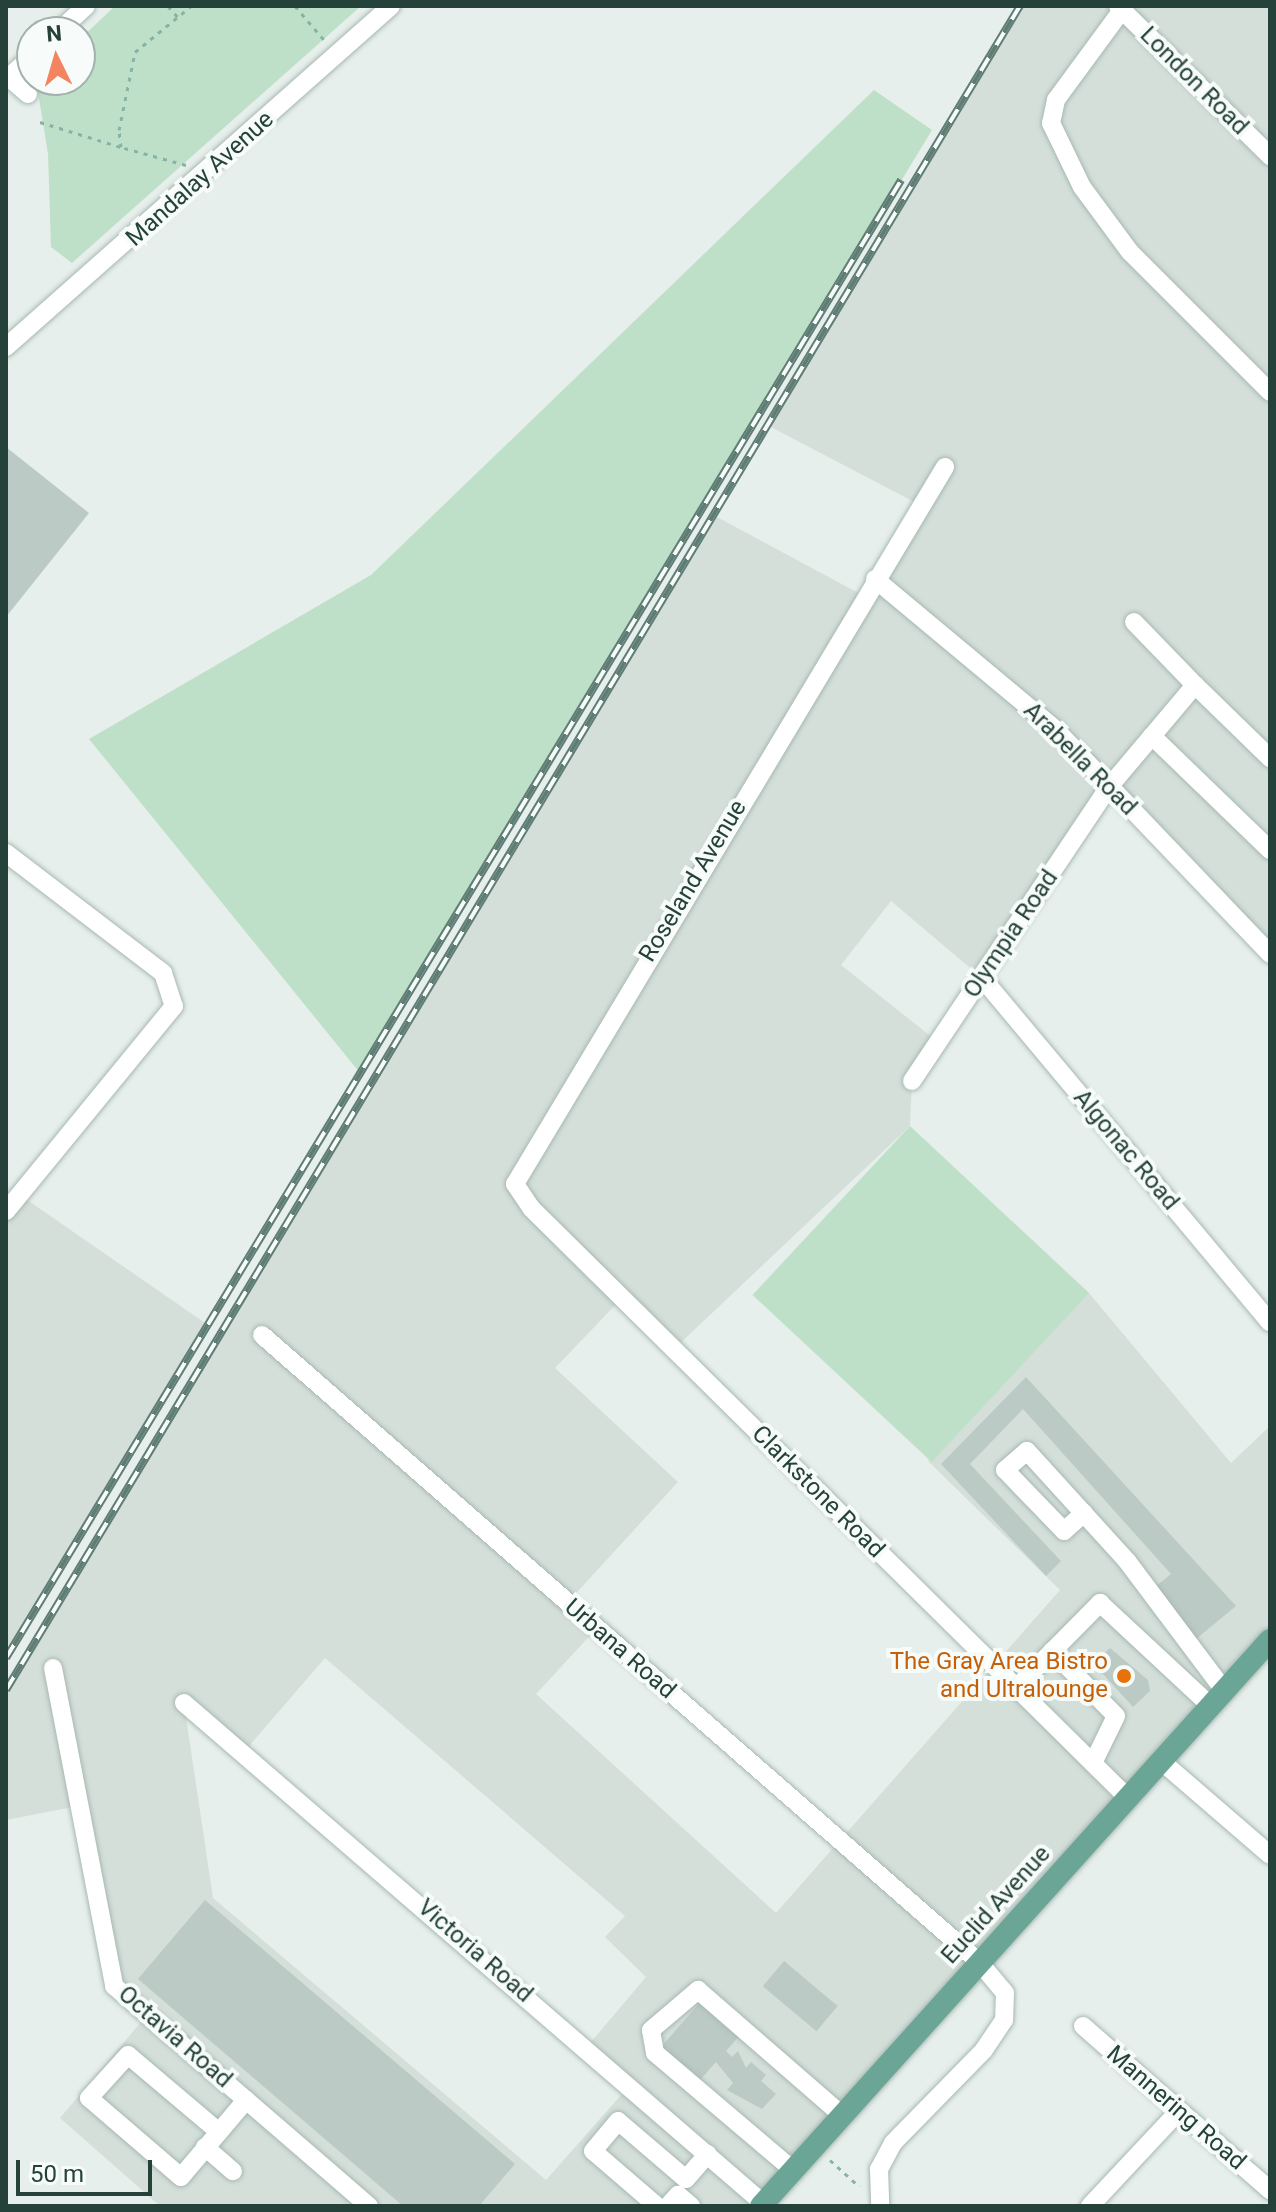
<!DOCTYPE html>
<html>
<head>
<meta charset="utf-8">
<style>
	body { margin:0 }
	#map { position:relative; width:1276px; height:2212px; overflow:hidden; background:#e6efeb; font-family:Roboto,sans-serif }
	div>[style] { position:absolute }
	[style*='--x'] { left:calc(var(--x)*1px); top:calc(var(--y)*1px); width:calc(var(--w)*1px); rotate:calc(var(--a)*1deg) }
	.built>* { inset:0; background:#d4dfda }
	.green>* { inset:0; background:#bfe0c8; transform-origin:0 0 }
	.building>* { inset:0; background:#bbcac4; transform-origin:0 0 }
	.path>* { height:3px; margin-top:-1.5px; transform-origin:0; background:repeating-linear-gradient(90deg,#86b3a5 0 4px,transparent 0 10px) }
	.roads { filter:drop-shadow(0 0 2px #a8b8b2) drop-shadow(0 0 2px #a8b8b2) }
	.minor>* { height:18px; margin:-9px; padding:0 9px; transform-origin:9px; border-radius:9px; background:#fff }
	.major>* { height:22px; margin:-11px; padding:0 11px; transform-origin:11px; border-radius:11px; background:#6aa596 }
	.rail>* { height:8px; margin-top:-4px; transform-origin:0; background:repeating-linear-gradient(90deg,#f7fbf9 0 15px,#5f7d75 0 30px); box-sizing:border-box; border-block:2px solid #5f7d75 }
	.dots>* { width:22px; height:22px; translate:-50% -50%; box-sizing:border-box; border:4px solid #f7fbf9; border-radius:50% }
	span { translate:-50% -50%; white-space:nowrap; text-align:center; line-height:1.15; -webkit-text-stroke:8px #f7fbf9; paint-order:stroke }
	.street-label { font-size:24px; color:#24423a }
	.food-label { font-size:24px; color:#c56008 }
	.right { translate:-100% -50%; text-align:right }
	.frame { position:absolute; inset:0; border:8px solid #24423a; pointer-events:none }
	.north { position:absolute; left:16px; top:16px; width:80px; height:80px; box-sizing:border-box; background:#f7fbf9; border:2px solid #a3b1ad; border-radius:50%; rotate:355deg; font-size:22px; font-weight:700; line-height:32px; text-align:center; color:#24423a }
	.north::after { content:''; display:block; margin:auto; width:28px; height:36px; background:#f4845f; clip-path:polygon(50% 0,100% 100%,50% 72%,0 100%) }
	.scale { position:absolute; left:16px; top:2160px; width:136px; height:36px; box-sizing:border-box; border:4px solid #24423a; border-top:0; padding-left:10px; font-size:24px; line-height:28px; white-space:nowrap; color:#24423a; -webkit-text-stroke:6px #f7fbf9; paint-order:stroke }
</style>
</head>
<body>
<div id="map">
	<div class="built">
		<div style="clip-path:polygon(evenodd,1020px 6px,1270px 6px,1270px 954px,1109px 787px,982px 978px,891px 901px,841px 965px,938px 1042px,912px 1081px,910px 1126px,674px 1349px,622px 1298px,555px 1368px,678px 1482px,568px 1602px,597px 1628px,536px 1694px,776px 1913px,1060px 1590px,928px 1461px,1089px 1293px,1231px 1463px,1270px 1426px,1270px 1640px,761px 2206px,160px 2206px,60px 2118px,147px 2015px,114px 1986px,78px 1806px,6px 1820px,6px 1690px,715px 516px,864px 596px,920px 505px,769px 426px,1020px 6px,325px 1658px,625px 1916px,605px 1937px,646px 1977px,586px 2048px,629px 2086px,546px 2180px,213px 1898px,184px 1704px,243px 1753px,325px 1658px)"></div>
		<div style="clip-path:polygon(20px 1195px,208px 1325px,6px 1658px,6px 1211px)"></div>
	</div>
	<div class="green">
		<div style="clip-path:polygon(115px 6px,361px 6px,72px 263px,51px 247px,48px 154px,36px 80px,80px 80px,80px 39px)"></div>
		<div style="clip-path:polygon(874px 90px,932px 130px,360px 1073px,89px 739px,371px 575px)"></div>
		<div style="left:910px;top:1126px;width:245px;height:231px;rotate:43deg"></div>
	</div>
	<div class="building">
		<div style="clip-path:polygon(6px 447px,89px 513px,6px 617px)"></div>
		<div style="clip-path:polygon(1026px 1377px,1236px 1606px,1196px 1639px,1155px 1587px,1171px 1574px,1023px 1409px,970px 1464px,1061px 1561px,1046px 1576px,941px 1464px)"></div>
		<div style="clip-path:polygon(1110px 1648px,1148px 1680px,1150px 1691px,1133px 1707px,1093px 1663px)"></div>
		<div style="clip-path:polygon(205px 1900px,515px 2164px,479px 2206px,403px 2206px,138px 1979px)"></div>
		<div style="left:784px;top:1961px;width:70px;height:33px;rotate:40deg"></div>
		<div style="clip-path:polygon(703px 1999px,742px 2033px,726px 2051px,732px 2057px,738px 2051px,746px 2068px,751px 2062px,766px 2075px,761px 2081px,776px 2094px,762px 2109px,727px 2090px,733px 2083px,716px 2062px,700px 2080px,662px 2046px)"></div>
	</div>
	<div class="path">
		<div style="--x:168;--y:6;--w:15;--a:48"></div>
		<div style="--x:295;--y:6;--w:48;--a:49.3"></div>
		<div style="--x:40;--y:122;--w:85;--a:17.2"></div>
		<div style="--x:186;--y:165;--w:67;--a:-164.5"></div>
		<div style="--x:121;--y:147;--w:17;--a:-97"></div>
		<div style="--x:119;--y:130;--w:80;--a:-78.4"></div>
		<div style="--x:135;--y:52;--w:72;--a:-39.4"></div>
		<div style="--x:830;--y:2160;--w:40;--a:42"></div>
	</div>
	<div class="roads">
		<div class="minor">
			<div style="--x:1118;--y:6;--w:214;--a:44.6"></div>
			<div style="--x:1122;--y:10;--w:112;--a:126.3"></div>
			<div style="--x:1056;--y:100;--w:24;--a:102"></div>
			<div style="--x:1051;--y:123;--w:71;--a:64.2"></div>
			<div style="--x:1082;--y:187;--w:81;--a:53.6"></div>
			<div style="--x:1130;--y:252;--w:198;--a:45"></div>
			<div style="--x:58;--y:32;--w:38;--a:-43"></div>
			<div style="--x:6;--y:75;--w:29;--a:41"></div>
			<div style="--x:9;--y:77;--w:31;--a:-42"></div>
			<div style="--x:6;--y:347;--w:514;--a:-41.53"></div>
			<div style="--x:945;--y:467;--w:836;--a:120.95"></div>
			<div style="--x:515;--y:1184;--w:29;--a:56"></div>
			<div style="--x:531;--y:1208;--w:837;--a:44.66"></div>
			<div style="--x:875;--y:579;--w:236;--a:39.8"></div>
			<div style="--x:1056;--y:730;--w:310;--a:46.3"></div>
			<div style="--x:1134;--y:622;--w:88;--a:45.9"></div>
			<div style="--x:1195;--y:685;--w:67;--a:130.1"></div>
			<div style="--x:1195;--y:685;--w:105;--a:44.2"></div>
			<div style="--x:6;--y:853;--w:198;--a:37.4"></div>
			<div style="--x:163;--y:973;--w:35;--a:72"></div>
			<div style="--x:174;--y:1006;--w:265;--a:129.3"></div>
			<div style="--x:982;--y:978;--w:449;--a:50.1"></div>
			<div style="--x:912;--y:1081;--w:354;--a:-56.2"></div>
			<div style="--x:1109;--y:787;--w:67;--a:-49.9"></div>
			<div style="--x:1152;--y:736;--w:164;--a:44"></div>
			<div style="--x:262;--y:1335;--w:952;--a:41.17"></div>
			<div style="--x:979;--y:1962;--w:40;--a:50"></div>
			<div style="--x:1005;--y:1993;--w:27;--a:92"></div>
			<div style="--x:1004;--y:2020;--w:36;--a:124"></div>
			<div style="--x:984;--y:2050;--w:130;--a:134.4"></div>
			<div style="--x:893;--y:2143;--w:30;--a:118"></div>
			<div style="--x:879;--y:2169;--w:37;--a:88"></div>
			<div style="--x:1084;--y:1513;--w:27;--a:138"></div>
			<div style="--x:1064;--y:1531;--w:85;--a:-134"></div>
			<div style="--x:1005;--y:1470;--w:29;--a:-41"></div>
			<div style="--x:1027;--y:1451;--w:149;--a:47.7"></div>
			<div style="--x:1127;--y:1561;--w:161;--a:53.1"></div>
			<div style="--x:1052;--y:1651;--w:91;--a:45.4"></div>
			<div style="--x:1116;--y:1716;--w:52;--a:116.1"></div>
			<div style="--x:53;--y:1668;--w:324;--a:79.1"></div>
			<div style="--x:114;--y:1986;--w:337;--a:40.8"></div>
			<div style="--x:1016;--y:1688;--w:120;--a:-45.3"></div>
			<div style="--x:1100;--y:1603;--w:151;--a:42.9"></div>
			<div style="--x:184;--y:1703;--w:766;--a:40.82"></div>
			<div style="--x:1160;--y:1760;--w:145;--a:40.8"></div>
			<div style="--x:1083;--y:2026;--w:249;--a:41.3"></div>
			<div style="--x:219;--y:2132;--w:119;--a:-139.8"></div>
			<div style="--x:128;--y:2055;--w:58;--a:132.2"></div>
			<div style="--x:89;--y:2098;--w:121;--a:40.7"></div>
			<div style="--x:181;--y:2177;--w:101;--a:-49.8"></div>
			<div style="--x:205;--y:2147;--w:37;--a:41"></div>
			<div style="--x:793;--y:2170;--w:181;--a:-139.7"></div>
			<div style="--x:655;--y:2053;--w:23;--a:-100"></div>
			<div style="--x:651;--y:2030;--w:62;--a:-40.4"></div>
			<div style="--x:698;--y:1990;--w:192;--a:41"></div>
			<div style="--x:657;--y:2206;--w:84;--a:-139.3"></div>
			<div style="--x:593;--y:2151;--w:39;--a:-50"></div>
			<div style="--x:618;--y:2121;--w:89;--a:40.5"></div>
			<div style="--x:686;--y:2179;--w:33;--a:-49"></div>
			<div style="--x:668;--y:2206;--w:15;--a:-48"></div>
			<div style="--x:678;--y:2195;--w:17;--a:40"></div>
			<div style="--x:1090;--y:2206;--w:130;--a:-46.9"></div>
		</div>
		<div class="major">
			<div style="--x:761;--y:2206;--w:761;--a:-48.04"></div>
		</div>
	</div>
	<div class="rail">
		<div style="--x:6;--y:1658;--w:1728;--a:-58.8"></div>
		<div style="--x:6;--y:1690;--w:1966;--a:-58.95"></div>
	</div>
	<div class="dots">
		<div style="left:1124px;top:1676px;background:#e8710a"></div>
	</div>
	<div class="street-label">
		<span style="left:1194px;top:81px;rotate:45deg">London Road</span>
		<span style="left:200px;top:179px;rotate:-42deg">Mandalay Avenue</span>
		<span style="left:1080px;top:759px;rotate:45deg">Arabella Road</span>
		<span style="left:693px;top:881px;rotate:-59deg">Roseland Avenue</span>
		<span style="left:1011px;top:934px;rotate:-56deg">Olympia Road</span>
		<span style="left:1126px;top:1150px;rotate:50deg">Algonac Road</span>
		<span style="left:818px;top:1492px;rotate:45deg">Clarkstone Road</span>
		<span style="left:620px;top:1649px;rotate:41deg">Urbana Road</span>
		<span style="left:996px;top:1905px;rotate:-48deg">Euclid Avenue</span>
		<span style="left:475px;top:1951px;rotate:41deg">Victoria Road</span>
		<span style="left:175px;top:2037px;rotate:41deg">Octavia Road</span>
		<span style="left:1176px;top:2108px;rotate:41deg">Mannering Road</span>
	</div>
	<div class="food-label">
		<span class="right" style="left:1108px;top:1676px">The Gray Area Bistro<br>and Ultralounge</span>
	</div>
	<div class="frame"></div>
	<div class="north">N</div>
	<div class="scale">50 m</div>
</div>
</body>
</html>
